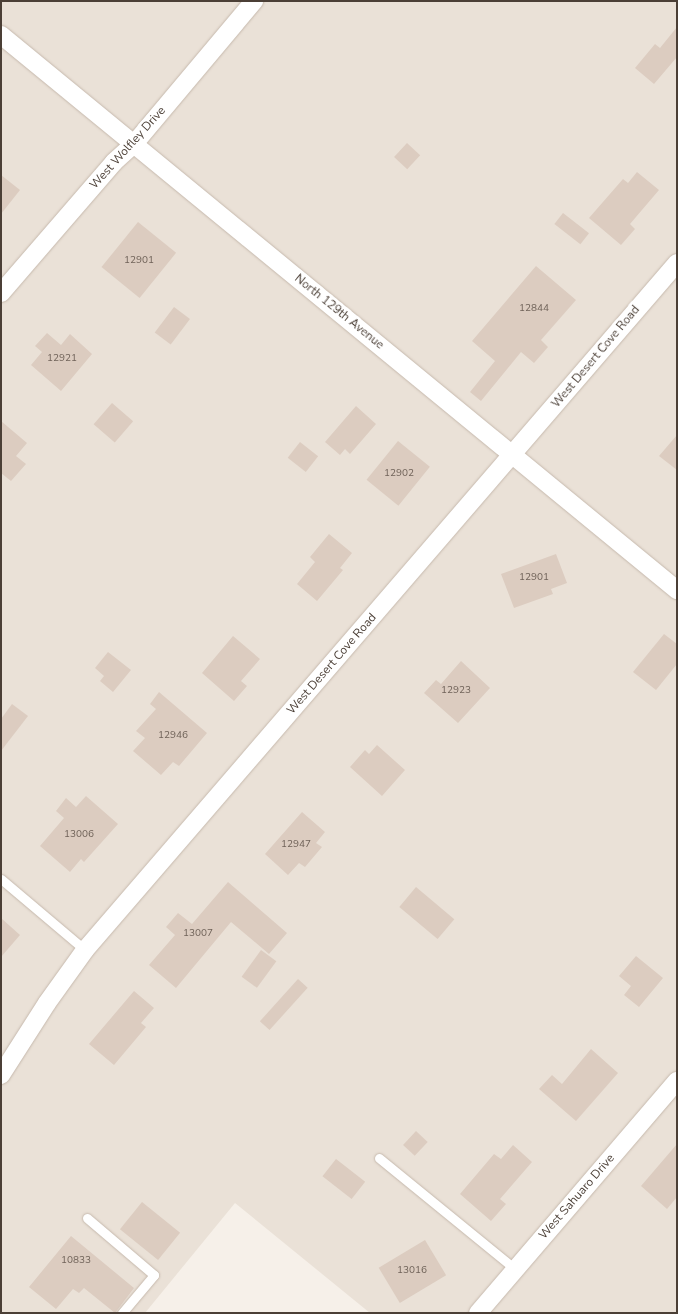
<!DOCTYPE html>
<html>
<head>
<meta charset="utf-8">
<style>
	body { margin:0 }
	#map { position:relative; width:678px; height:1314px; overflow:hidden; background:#f6f0e9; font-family:"Nunito Sans",sans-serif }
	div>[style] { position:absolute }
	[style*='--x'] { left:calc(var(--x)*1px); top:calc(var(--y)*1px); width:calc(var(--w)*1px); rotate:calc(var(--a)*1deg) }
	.residential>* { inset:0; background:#eae1d7 }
	.building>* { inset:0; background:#dcccc0; transform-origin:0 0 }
	.roads { filter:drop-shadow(0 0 1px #c6b9ad) drop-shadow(0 0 1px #c6b9ad) }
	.lane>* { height:9px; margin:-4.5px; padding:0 4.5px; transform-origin:4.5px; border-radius:4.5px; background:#fff }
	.street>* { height:18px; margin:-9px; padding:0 9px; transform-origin:9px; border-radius:9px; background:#fff }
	span { translate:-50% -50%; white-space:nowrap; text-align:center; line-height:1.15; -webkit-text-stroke:5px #fff; paint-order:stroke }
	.number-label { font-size:10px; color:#6f6258 }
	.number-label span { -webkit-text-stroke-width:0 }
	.street-label { font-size:12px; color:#4b3f36 }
	.frame { position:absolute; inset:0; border:2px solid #4b3f36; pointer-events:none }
</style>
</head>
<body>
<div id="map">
	<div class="residential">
		<div style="clip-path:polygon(1px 1px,677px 1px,677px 1313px,370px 1313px,235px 1203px,145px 1313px,1px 1313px)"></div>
	</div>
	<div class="building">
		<div style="clip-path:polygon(677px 27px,677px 57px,654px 84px,635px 68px,655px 44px,660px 48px)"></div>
		<div style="left:407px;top:143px;width:18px;height:19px;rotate:43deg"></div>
		<div style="clip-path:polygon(637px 172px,659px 190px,630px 224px,635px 229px,621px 245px,589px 218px,623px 179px,628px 183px)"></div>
		<div style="clip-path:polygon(1px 175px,20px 190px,1px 214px)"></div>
		<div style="left:563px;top:213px;width:33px;height:14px;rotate:38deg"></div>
		<div style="left:138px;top:222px;width:49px;height:58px;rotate:39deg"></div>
		<div style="clip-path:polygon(536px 266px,576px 300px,541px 340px,548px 347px,534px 363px,521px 352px,481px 401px,470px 392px,495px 361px,472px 341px)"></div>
		<div style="left:174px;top:307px;width:20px;height:32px;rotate:37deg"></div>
		<div style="clip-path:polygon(47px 333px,61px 345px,70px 334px,92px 354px,61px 391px,31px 365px,42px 352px,35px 346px)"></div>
		<div style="left:112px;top:403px;width:28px;height:28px;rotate:41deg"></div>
		<div style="clip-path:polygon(356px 406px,376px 424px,350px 454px,345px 449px,340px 455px,325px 442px)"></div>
		<div style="clip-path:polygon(1px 421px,27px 443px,16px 456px,26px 464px,11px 481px,1px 473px)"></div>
		<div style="clip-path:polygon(677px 435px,677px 470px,659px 456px)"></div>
		<div style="left:398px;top:441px;width:41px;height:50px;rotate:39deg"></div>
		<div style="left:300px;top:442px;width:23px;height:20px;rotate:38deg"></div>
		<div style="clip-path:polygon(329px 534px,352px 553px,340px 568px,343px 570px,317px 601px,297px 584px,315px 562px,310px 557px)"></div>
		<div style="clip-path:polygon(556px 554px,567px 583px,551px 589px,553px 594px,514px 608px,501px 574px)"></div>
		<div style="clip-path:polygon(664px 634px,677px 644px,677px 664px,656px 690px,633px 672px)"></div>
		<div style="clip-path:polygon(233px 636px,260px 659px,241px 681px,247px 686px,234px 701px,202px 673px)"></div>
		<div style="clip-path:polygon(108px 652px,131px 670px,113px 692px,100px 681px,104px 676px,95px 668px)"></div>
		<div style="clip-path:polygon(461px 661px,490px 688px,458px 723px,424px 693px,436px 680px,441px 684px)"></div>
		<div style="clip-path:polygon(159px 692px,207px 733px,179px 766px,173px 762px,161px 775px,133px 751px,145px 738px,136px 731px,156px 709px,150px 704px)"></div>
		<div style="clip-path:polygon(12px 704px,28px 716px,1px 751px,1px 719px)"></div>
		<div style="clip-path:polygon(377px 745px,405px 770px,382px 796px,350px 767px,365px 750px,369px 754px)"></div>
		<div style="clip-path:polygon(86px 796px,118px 824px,84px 862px,81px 859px,70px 872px,40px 846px,64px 818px,56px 811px,66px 798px,76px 807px)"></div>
		<div style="clip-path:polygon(302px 812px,325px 832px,316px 843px,322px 847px,305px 867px,299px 863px,288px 875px,265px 854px)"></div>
		<div style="clip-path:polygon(228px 882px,287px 933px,269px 954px,231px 922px,176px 988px,149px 965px,175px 935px,166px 927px,178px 913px,192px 924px)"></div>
		<div style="left:416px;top:887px;width:50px;height:26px;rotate:40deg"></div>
		<div style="clip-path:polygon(1px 918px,20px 935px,1px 957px)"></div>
		<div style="left:261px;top:950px;width:19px;height:33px;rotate:36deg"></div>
		<div style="clip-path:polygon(636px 956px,663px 978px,639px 1007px,624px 995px,631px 986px,619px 976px)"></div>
		<div style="left:298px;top:979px;width:13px;height:57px;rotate:42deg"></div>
		<div style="clip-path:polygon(134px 991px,154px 1008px,141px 1023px,146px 1027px,114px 1065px,89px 1044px)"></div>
		<div style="clip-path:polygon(591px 1049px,618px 1073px,576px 1121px,539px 1089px,552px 1075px,562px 1084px)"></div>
		<div style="left:416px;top:1131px;width:16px;height:19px;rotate:43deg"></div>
		<div style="clip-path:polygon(677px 1144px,677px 1197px,667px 1209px,641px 1186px)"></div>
		<div style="clip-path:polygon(513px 1145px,532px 1162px,500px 1199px,506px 1204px,491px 1221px,460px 1194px,494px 1154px,501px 1159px)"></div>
		<div style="left:336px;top:1159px;width:37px;height:22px;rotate:38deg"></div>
		<div style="left:142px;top:1202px;width:49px;height:35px;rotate:39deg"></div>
		<div style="clip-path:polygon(71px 1236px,134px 1288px,115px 1313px,84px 1288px,79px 1293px,73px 1289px,56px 1309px,29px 1287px)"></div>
		<div style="left:425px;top:1240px;width:41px;height:54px;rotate:59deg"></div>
	</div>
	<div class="roads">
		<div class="lane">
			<div style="--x:1;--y:879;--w:110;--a:40.2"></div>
			<div style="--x:379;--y:1158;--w:176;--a:39.2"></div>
			<div style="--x:87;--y:1218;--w:88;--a:40.4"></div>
			<div style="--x:154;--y:1275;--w:50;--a:130.1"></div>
		</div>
		<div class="street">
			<div style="--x:1;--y:35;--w:875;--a:39.39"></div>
			<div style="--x:1;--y:293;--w:173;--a:-49.2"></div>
			<div style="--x:114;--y:162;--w:27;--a:-42"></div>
			<div style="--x:134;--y:144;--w:187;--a:-50"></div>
			<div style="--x:1;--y:1075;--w:85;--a:-57.4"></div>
			<div style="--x:47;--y:1003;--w:65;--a:-54.4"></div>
			<div style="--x:85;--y:950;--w:907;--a:-49.25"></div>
			<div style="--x:478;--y:1313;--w:306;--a:-49.4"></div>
		</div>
	</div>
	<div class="number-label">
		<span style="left:139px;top:261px">12901</span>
		<span style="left:534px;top:309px">12844</span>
		<span style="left:62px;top:359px">12921</span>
		<span style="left:399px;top:474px">12902</span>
		<span style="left:534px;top:578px">12901</span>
		<span style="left:456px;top:691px">12923</span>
		<span style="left:173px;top:736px">12946</span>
		<span style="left:79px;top:835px">13006</span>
		<span style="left:296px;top:845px">12947</span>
		<span style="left:198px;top:934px">13007</span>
		<span style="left:76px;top:1261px">10833</span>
		<span style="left:412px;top:1271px">13016</span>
	</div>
	<div class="street-label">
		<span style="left:128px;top:148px;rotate:-48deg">West Wolfley Drive</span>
		<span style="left:339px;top:312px;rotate:39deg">North 129th Avenue</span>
		<span style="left:596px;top:357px;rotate:-50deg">West Desert Cove Road</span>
		<span style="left:332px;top:664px;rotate:-49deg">West Desert Cove Road</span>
		<span style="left:577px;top:1197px;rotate:-49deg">West Sahuaro Drive</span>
	</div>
	<div class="frame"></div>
</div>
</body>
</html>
